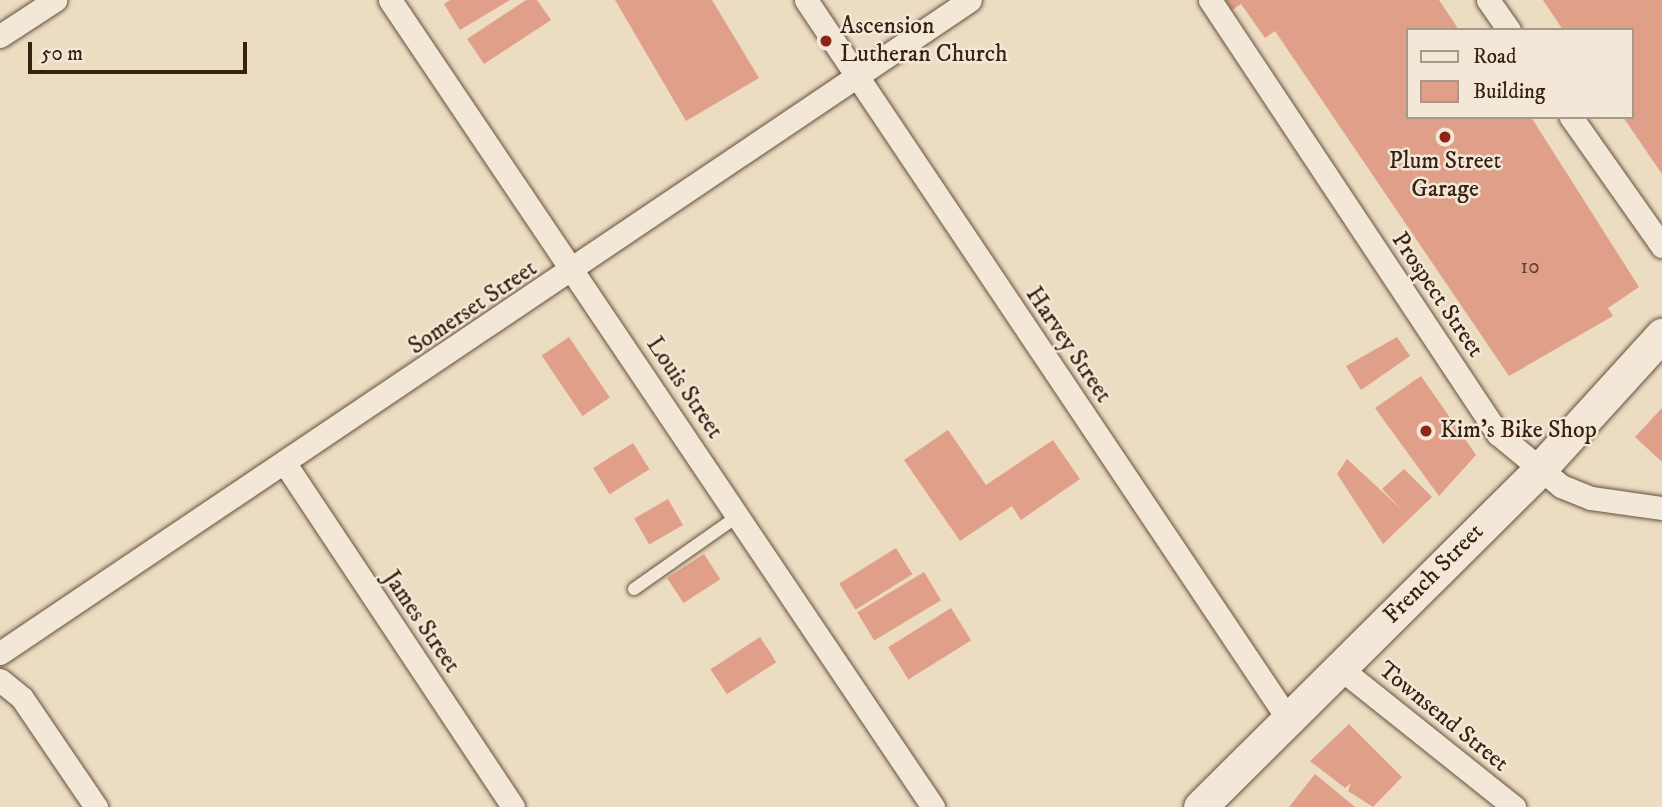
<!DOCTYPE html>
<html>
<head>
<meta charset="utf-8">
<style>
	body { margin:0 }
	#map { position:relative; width:1662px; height:807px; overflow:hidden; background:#ecdcc2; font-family:"IM FELL DW Pica",serif }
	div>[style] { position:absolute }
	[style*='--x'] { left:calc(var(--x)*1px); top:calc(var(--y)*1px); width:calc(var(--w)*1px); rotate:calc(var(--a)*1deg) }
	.building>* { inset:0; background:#e09f89; transform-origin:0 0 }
	.roads { filter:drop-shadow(0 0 2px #65503d) drop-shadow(0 0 2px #65503d) }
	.service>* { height:12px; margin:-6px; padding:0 6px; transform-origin:6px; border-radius:6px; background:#f3e8d7 }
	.minor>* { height:23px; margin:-11.5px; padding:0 11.5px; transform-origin:11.5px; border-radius:11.5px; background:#f3e8d7 }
	.secondary>* { height:33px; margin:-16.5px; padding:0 16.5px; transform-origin:16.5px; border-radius:16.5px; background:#f3e8d7 }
	.dots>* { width:19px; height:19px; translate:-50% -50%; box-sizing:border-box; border:4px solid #f3e8d7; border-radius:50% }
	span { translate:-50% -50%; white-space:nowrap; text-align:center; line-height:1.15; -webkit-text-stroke:5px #f3e8d7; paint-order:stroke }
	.number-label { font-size:21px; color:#62402f }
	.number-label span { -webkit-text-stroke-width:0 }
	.poi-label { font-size:24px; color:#382111 }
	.left { translate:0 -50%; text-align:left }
	.street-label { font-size:24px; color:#382111 }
	.legend { position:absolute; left:1406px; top:28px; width:228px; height:91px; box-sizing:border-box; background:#f3e8d7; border:2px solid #a89888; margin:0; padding:9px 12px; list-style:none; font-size:21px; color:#382111 }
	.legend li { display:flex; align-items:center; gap:14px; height:35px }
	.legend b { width:35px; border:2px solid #a89888 }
	.scale { position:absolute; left:28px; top:42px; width:219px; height:32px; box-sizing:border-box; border:4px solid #382111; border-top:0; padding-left:9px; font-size:21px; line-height:24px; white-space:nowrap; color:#382111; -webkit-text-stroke:5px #f3e8d7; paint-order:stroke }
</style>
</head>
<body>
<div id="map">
	<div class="building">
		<div style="clip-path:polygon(450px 0,510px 0,460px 30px,444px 4px)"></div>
		<div style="clip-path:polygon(526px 0,537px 0,551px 20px,484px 64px,467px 39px)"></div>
		<div style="clip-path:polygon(615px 0,712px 0,759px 78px,686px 121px)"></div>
		<div style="clip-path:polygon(1226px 0,1439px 0,1459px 30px,1408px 30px,1408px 117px,1531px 117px,1639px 287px,1608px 308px,1613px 316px,1509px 376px,1275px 31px,1265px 38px,1241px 4px,1232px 10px)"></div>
		<div style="clip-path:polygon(1543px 0,1662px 0,1662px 174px,1623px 117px,1632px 117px,1632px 30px,1563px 30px)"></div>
		<div style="left:569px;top:337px;width:73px;height:33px;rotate:56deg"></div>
		<div style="clip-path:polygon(1397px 337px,1410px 356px,1361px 390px,1346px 366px)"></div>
		<div style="clip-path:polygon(1421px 376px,1476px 455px,1439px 496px,1375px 408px)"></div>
		<div style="clip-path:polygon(1662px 408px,1662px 462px,1635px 437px)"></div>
		<div style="clip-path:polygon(948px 430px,986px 485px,1053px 440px,1080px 479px,1021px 520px,1012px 506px,960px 541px,904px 460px)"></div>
		<div style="left:633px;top:443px;width:31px;height:47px;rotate:58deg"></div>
		<div style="clip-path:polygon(1347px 459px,1402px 510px,1382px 489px,1404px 469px,1432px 497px,1383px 544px,1337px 474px)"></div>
		<div style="left:668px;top:499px;width:30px;height:39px;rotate:60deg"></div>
		<div style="left:896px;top:548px;width:31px;height:67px;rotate:58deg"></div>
		<div style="left:704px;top:554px;width:30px;height:44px;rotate:57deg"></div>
		<div style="left:924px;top:572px;width:33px;height:78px;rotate:59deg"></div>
		<div style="left:951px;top:608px;width:38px;height:74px;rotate:58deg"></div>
		<div style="left:760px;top:637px;width:30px;height:59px;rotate:57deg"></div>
		<div style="clip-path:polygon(1349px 724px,1402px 777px,1373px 807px,1348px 791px,1351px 783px,1345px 788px,1310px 761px)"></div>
		<div style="clip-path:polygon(1315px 774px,1355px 807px,1289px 807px)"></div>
	</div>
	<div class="roads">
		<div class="service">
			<div style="--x:634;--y:589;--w:127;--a:-35.1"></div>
		</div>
		<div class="minor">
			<div style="--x:390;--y:0;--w:973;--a:56.06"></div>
			<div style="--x:806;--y:0;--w:866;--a:56.16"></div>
			<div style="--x:1210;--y:0;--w:521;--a:56.43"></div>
			<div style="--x:1498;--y:434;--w:82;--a:39.5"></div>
			<div style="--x:1561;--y:486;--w:32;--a:22"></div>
			<div style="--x:1591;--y:498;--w:72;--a:8"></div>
			<div style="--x:1488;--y:0;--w:37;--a:55"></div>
			<div style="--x:0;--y:36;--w:66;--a:-33.2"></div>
			<div style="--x:1571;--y:117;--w:158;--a:54.8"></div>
			<div style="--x:286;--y:465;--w:410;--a:56.4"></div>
			<div style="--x:0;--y:653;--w:1169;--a:-33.95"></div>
			<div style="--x:1340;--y:668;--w:223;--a:38.6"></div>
			<div style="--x:0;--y:680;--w:28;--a:39"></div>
			<div style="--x:22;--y:698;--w:132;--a:55.8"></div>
		</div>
		<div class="secondary">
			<div style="--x:1200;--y:807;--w:478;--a:-44.8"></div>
			<div style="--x:1539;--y:470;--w:183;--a:-47.7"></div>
		</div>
	</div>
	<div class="dots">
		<div style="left:826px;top:41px;background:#8f2418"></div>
		<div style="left:1445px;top:137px;background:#8f2418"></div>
		<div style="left:1426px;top:431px;background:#8f2418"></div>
	</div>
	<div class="number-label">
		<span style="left:1530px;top:267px">10</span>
	</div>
	<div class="poi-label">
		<span class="left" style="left:840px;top:41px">Ascension<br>Lutheran Church</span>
		<span style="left:1445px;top:176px">Plum Street<br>Garage</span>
		<span class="left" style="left:1440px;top:431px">Kim's Bike Shop</span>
	</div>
	<div class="street-label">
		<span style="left:1437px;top:295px;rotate:56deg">Prospect Street</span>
		<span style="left:473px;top:308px;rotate:-34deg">Somerset Street</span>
		<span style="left:1068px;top:345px;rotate:56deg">Harvey Street</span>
		<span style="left:684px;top:388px;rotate:56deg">Louis Street</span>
		<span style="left:1434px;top:574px;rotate:-45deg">French Street</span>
		<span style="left:421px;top:622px;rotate:56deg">James Street</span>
		<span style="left:1443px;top:717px;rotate:39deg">Townsend Street</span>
	</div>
	<ul class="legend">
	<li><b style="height:9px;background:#f3e8d7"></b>Road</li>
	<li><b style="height:19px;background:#e09f89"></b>Building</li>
	</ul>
	<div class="scale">50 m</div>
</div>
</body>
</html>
